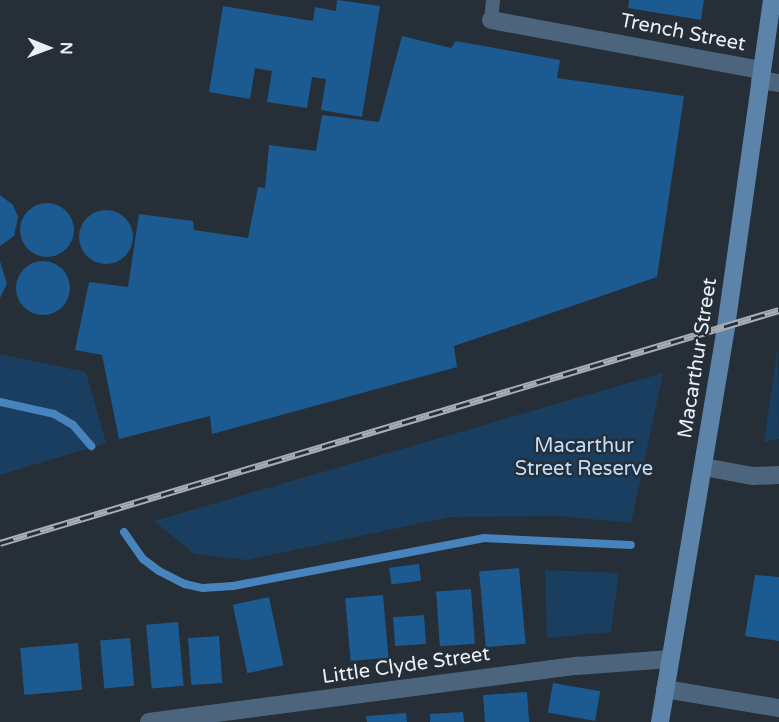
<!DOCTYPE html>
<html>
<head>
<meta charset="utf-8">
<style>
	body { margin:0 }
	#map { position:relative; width:779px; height:722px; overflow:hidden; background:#262e37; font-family:"Varela Round",sans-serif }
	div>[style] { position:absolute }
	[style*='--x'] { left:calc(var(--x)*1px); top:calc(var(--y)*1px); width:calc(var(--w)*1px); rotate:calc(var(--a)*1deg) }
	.green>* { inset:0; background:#1a3e5f }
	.stream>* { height:8px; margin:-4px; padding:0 4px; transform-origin:4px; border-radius:4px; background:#4783bc }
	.building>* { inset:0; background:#1c5b91; transform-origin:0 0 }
	.round { border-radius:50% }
	.lane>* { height:14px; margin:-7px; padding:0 7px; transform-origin:7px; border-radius:7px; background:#4c657d }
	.street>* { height:18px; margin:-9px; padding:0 9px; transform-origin:9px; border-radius:9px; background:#4c657d }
	.secondary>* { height:18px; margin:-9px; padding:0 9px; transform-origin:9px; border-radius:9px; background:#5c83aa }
	.rail>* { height:7px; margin-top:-3.5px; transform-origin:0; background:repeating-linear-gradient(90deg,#262e37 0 14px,#a6adb4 0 28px); box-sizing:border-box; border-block:2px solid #a6adb4 }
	span { translate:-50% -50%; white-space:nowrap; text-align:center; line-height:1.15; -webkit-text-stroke:5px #262e37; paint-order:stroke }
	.street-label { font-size:20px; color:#eaf0f6 }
	.park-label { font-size:20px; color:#bfdfff }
	.north { position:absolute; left:18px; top:18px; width:60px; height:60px; -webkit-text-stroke:4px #262e37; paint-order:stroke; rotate:91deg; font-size:16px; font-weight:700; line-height:24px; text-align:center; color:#eaf0f6 }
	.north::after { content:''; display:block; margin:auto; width:21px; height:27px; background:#eaf0f6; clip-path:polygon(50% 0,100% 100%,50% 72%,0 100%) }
</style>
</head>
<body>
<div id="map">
	<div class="green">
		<div style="clip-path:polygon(778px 345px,779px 439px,764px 442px)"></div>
		<div style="clip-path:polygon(0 354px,86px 372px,106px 443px,0 475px)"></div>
		<div style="clip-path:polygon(663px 373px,631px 523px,558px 516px,450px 517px,247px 560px,194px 554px,154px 521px)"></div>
		<div style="clip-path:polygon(545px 570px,619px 573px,611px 632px,547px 638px)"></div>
	</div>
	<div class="stream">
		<div style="--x:0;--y:402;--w:55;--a:12.5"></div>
		<div style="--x:54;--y:414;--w:22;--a:30"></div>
		<div style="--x:73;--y:425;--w:28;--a:49"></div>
		<div style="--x:124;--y:532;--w:33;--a:55"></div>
		<div style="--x:143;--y:559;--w:20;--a:37"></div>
		<div style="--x:159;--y:571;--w:29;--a:27"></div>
		<div style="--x:185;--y:584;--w:18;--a:13"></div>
		<div style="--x:203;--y:588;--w:30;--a:-4"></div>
		<div style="--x:233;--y:586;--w:256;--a:-10.8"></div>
		<div style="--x:484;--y:538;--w:147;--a:2.7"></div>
	</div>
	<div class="building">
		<div style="clip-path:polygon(337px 0,380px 6px,362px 117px,321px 110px,326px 79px,312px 77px,307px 108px,267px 102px,272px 71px,255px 68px,250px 99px,209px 92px,223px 6px,313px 21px,315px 7px,336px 11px)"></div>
		<div style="clip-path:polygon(629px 0,704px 0,701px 20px,628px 8px)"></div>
		<div style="clip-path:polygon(402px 36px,451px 48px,456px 41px,560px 60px,557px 78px,684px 96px,657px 277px,454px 346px,457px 367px,212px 434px,210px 416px,119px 439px,102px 355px,75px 350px,89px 282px,128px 287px,139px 214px,193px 221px,194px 230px,248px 238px,258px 187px,265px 188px,269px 145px,316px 151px,322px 115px,379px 122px)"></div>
		<div style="clip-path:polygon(0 195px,13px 205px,18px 217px,14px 236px,0 246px)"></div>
		<div class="round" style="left:20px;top:203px;width:54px;height:54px"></div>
		<div class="round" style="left:79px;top:210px;width:54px;height:54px"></div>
		<div class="round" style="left:16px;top:261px;width:54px;height:54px"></div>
		<div style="clip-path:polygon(0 261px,7px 284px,0 298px)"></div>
		<div style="left:419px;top:564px;width:17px;height:30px;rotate:83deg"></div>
		<div style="left:519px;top:568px;width:76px;height:40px;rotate:85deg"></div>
		<div style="clip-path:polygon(755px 575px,779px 577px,779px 641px,745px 636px)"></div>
		<div style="left:471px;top:589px;width:55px;height:35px;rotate:86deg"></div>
		<div style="left:383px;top:595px;width:63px;height:38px;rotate:85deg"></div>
		<div style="left:269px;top:597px;width:70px;height:37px;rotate:78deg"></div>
		<div style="left:424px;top:615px;width:29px;height:31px;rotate:86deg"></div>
		<div style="left:178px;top:622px;width:64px;height:32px;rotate:85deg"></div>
		<div style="left:219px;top:636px;width:47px;height:31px;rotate:86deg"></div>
		<div style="left:130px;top:638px;width:48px;height:30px;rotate:85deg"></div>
		<div style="left:78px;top:643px;width:47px;height:58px;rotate:85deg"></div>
		<div style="left:553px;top:683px;width:48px;height:30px;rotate:10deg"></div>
		<div style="left:527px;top:692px;width:30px;height:44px;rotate:86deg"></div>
		<div style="clip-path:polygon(463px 712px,464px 722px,430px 722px,430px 714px)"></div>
		<div style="clip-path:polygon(406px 713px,407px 722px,367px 722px,366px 716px)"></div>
	</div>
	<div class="lane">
		<div style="--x:491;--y:20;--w:20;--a:-84"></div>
	</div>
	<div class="street">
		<div style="--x:491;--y:20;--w:275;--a:10.5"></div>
		<div style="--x:760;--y:80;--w:19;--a:9"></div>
		<div style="--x:704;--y:467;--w:50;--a:10.4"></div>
		<div style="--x:753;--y:476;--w:26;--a:-2"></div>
		<div style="--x:665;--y:689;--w:116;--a:9.5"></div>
		<div style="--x:149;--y:722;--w:432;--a:-7.5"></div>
		<div style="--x:577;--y:666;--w:93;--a:-4.3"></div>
	</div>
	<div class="secondary">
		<div style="--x:660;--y:722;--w:400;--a:-80.5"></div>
		<div style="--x:726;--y:327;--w:330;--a:-82"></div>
	</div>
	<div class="rail">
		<div style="--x:0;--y:543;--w:813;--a:-16.65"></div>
	</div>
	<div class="street-label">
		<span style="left:683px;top:33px;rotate:11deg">Trench Street</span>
		<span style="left:698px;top:358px;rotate:-81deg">Macarthur Street</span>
		<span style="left:406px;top:666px;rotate:-8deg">Little Clyde Street</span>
	</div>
	<div class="park-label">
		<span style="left:584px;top:458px">Macarthur<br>Street Reserve</span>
	</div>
	<div class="north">N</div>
</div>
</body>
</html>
